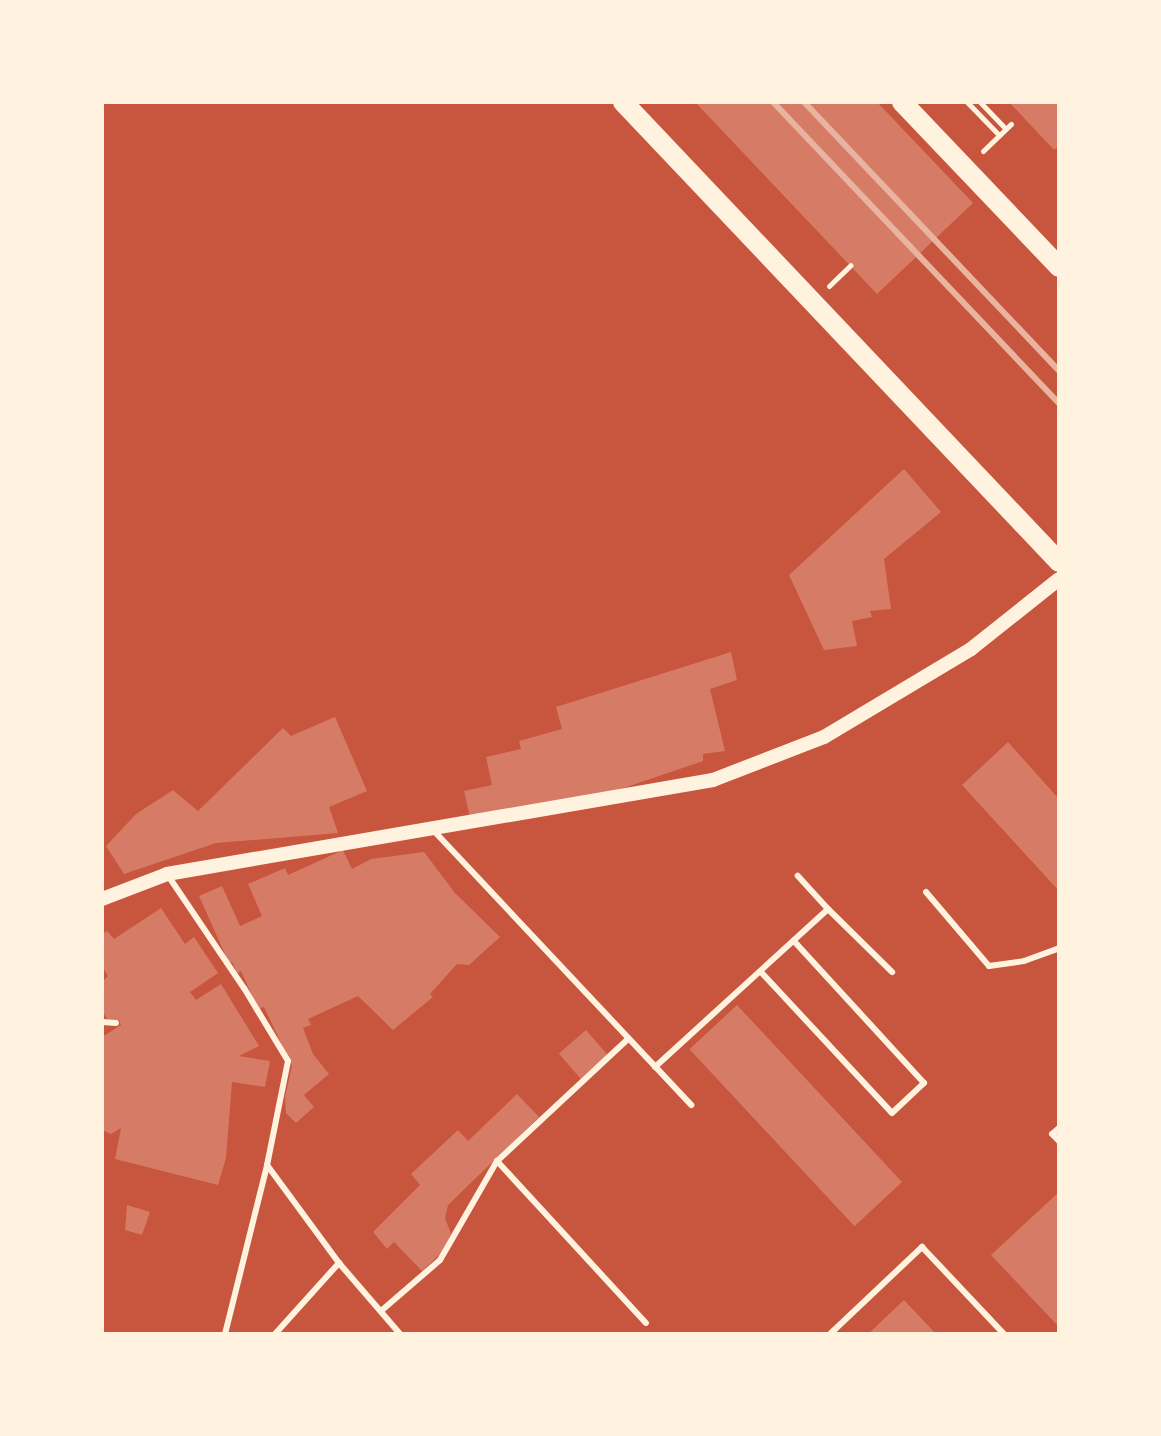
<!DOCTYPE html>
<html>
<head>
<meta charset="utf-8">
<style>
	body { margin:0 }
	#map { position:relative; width:1161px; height:1436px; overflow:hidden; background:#c8553d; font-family:"Work Sans",sans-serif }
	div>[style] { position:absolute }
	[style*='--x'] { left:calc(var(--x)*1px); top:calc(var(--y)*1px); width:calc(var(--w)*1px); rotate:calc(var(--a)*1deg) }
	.building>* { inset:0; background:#d67c66; transform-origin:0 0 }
	.path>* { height:5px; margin:-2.5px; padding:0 2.5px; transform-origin:2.5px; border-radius:2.5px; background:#fff3e0 }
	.service>* { height:6px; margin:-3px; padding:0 3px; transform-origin:3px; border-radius:3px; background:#fff3e0 }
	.tertiary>* { height:14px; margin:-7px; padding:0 7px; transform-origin:7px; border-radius:7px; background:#fff3e0 }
	.primary>* { height:20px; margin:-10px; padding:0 10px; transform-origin:10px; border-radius:10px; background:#fff3e0 }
	.rail>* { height:6px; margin:-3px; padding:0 3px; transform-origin:3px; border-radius:3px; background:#e9b49f }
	span { translate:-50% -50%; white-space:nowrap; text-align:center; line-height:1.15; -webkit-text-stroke:8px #fff3e0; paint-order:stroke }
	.frame { position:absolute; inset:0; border:104px solid #fff3e0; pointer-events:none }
</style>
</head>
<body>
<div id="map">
	<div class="building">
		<div style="clip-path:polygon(695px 102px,877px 102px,973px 203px,877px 294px)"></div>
		<div style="clip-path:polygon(1009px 102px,1059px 102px,1059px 146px,1054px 150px)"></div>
		<div style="clip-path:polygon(904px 469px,941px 512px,884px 559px,891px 609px,870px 611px,872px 617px,852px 621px,857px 646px,824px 650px,789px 575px)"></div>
		<div style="clip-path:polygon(731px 652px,737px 680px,710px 689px,725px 751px,703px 754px,703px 761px,606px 794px,470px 818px,464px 791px,492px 785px,486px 757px,521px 749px,519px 741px,562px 729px,556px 707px)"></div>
		<div style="clip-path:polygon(335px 717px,367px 791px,329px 807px,338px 833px,216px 843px,124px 874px,106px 846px,136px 814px,173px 790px,198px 811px,283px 728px,291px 736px)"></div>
		<div style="clip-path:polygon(1008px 742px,1059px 799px,1059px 891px,962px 785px)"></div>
		<div style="clip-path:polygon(343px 850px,352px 869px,371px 859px,424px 852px,455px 893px,500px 937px,469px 965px,457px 964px,430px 994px,433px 997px,393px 1030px,358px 996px,308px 1019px,311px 1025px,303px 1028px,313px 1054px,329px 1074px,304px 1095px,314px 1107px,296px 1123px,286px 1113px,285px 1097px,292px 1066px,264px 1007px,258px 1009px,241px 971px,237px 973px,232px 962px,229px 963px,199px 896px,222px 886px,240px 926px,262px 916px,248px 884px,285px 868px,288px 875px)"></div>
		<div style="clip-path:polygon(161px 908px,185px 944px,194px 937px,218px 973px,190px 992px,196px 1000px,221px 984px,259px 1046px,239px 1056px,270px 1061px,265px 1087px,232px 1082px,226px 1158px,218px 1185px,115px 1159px,121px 1128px,111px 1134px,102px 1130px,102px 1037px,121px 1025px,119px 1020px,108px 1020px,102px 1011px,102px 982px,108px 976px,102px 966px,102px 934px,107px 931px,114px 939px)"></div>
		<div style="left:737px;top:1005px;width:242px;height:65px;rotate:47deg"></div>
		<div style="left:586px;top:1030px;width:33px;height:36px;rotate:49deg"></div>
		<div style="clip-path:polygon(517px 1094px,539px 1117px,448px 1205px,445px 1218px,451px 1234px,440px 1254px,422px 1271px,394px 1242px,387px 1249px,373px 1232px,420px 1185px,411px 1174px,458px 1130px,468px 1141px)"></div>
		<div style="clip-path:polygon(1059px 1192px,1059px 1327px,991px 1255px)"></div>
		<div style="clip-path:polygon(127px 1205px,150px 1212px,142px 1235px,125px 1230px)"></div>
		<div style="clip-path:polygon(904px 1300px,936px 1334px,868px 1334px)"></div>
	</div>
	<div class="path">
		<div style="--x:967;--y:102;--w:46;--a:45.9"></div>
		<div style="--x:980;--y:102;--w:36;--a:46"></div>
		<div style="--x:983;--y:151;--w:39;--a:-44"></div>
		<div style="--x:829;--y:286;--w:30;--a:-44"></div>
	</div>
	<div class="service">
		<div style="--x:434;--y:831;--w:376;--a:46.8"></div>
		<div style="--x:169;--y:877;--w:134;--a:56"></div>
		<div style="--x:244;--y:988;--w:85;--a:58.9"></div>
		<div style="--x:288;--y:1061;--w:106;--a:101.4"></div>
		<div style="--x:267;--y:1165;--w:122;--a:53.7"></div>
		<div style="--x:339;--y:1263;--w:94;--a:49.3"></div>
		<div style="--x:926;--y:892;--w:97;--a:49.6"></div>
		<div style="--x:989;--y:966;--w:35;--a:-8"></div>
		<div style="--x:1024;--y:961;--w:37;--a:-20"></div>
		<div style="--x:828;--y:909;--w:90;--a:44.5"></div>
		<div style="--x:761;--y:972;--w:192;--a:47.1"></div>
		<div style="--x:892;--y:1113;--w:44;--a:-43.2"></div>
		<div style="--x:924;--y:1083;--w:193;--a:-132.5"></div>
		<div style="--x:102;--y:1022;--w:14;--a:4"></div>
		<div style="--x:628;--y:1039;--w:179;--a:137"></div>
		<div style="--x:497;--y:1161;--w:220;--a:47.4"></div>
		<div style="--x:655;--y:1067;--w:234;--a:-42.4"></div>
		<div style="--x:828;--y:909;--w:45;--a:-132.3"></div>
		<div style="--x:1059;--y:1128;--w:9;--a:139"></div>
		<div style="--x:1052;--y:1134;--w:10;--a:45"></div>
		<div style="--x:381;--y:1311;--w:78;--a:-40.8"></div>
		<div style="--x:440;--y:1260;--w:114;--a:-60.1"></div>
		<div style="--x:225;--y:1334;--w:174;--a:-76"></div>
		<div style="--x:275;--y:1334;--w:96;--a:-48"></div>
		<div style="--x:830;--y:1334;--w:127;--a:-43.4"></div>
		<div style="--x:922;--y:1247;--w:120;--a:46.7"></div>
	</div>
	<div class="tertiary">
		<div style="--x:102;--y:899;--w:70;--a:-21"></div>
		<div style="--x:167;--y:874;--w:554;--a:-9.77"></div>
		<div style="--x:713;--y:780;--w:119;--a:-21.2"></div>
		<div style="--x:824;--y:737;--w:171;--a:-30.9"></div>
		<div style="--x:971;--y:649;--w:112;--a:-38.5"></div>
	</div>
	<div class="primary">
		<div style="--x:623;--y:102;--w:634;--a:46.53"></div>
		<div style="--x:902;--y:102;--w:228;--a:46.4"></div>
	</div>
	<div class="rail">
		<div style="--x:773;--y:102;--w:415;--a:46.5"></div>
		<div style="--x:804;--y:102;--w:371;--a:46.5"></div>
	</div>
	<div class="frame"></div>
</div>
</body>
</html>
